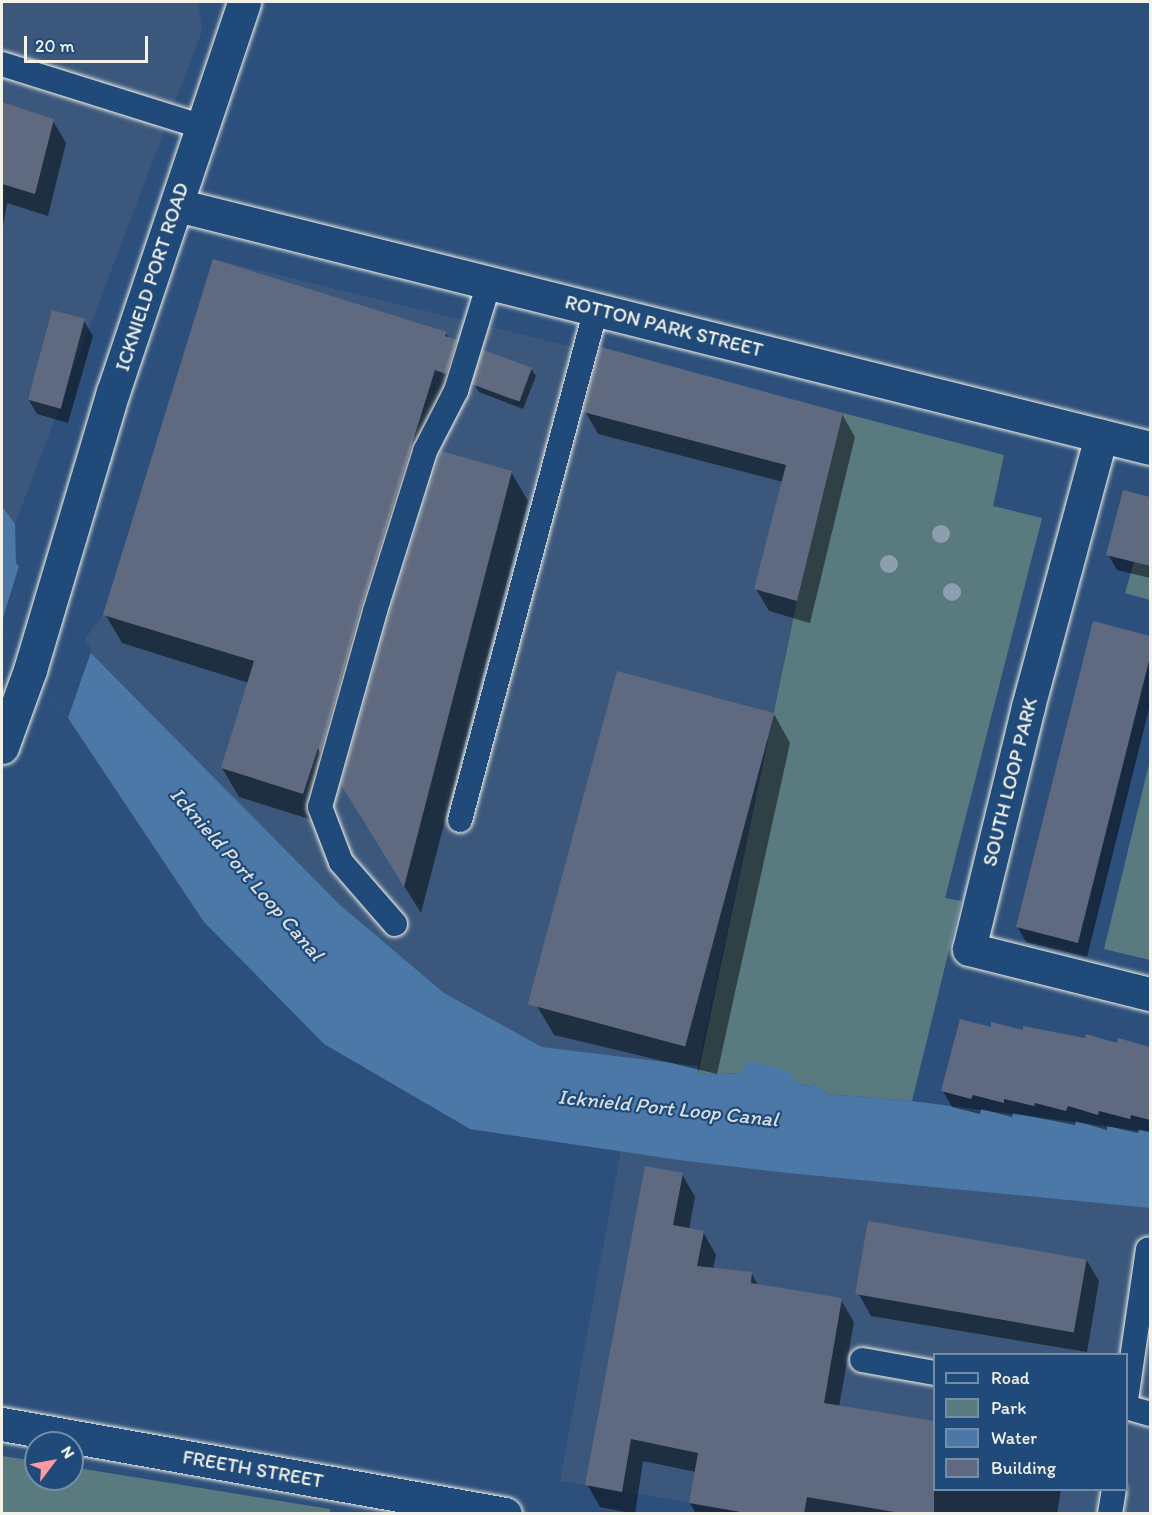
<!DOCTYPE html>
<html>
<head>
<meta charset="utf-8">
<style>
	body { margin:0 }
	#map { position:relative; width:1152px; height:1515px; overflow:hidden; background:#2c507b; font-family:Itim,sans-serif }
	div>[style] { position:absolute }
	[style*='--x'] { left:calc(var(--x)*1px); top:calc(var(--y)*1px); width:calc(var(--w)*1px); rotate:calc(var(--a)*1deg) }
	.built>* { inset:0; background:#3b587c }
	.green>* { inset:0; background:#597b80 }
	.water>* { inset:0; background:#4b78a6 }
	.pier>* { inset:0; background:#2c507b }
	.shadow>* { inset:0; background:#0007 }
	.building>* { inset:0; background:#5f6a80; transform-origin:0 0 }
	.roads { filter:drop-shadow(0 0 2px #f4f1e8) drop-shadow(0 0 2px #f4f1e8) }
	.lane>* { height:24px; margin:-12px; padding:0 12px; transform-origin:12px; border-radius:12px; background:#1f4a7a }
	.street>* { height:33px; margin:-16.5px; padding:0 16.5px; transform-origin:16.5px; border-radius:16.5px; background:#1f4a7a }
	.secondary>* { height:33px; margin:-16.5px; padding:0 16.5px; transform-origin:16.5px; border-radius:16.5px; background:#1f4a7a }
	.trees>* { width:18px; height:18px; margin:-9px; border-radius:50%; background:#8d9fae }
	span { translate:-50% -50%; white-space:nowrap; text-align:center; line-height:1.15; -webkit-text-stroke:4.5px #1f4a7a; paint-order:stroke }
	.street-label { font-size:20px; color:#f4f1e8 }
	.water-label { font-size:21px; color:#dbdfde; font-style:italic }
	.frame { position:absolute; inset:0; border:3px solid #f4f1e8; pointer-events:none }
	.legend { position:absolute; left:933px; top:1353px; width:195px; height:138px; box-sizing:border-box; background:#1f4a7a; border:2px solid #748da6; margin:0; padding:8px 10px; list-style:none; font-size:18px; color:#f4f1e8 }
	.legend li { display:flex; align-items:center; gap:12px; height:30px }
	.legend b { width:30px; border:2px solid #748da6 }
	.north { position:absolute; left:24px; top:1431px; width:60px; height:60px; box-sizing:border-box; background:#1f4a7a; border:2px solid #748da6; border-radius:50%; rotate:58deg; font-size:16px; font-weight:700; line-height:24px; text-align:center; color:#f4f1e8 }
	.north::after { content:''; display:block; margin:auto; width:21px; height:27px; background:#ff9aa2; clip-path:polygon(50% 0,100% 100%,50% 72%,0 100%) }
	.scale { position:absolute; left:24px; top:36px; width:124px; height:27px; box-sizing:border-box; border:3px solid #f4f1e8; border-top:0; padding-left:8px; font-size:18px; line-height:21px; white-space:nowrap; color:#f4f1e8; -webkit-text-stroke:4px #1f4a7a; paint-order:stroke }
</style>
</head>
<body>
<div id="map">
	<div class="built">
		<div style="clip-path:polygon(2px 2px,198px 2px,202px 31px,15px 524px,2px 506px)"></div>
		<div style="clip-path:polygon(213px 259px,843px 413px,797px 601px,698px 1066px,542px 1047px,444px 993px,339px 904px,82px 644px,103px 614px)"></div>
		<div style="clip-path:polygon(evenodd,621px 1150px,787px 1173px,1150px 1208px,1150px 1513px,752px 1513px,560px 1481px,621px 1150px,934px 1354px,1126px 1354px,1126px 1490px,934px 1490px,934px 1354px)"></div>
	</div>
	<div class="green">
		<div style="clip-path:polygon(843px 413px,1004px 455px,993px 506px,1042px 518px,945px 898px,961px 901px,912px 1101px,828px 1094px,813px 1083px,811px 1087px,747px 1066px,740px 1073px,698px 1075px,797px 601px)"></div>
		<div style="clip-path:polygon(1134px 562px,1150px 566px,1150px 600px,1125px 593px)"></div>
		<div style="clip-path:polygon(1150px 760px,1150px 960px,1104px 949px)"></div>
		<div style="clip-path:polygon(2px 1456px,36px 1461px,36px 1479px,72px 1479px,72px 1467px,330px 1509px,330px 1513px,2px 1513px)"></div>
	</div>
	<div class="water">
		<div style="clip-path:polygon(2px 506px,15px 524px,16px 563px,82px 644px,339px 904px,444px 993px,542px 1047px,698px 1066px,698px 1075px,740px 1073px,749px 1060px,790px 1072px,793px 1081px,810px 1087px,813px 1083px,828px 1094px,912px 1101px,1150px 1132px,1150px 1208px,787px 1173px,686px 1161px,470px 1129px,324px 1044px,204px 922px,68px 718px,2px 632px)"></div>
	</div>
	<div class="pier">
		<div style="clip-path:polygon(20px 563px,92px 649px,68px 718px,2px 632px,2px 621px)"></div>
	</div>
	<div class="shadow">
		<div style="clip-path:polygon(2px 104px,53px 121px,66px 143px,48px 216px,7px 203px,2px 232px)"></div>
		<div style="clip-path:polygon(84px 321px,93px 336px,68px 423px,37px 414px,28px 399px)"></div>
		<div style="clip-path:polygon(446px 333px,449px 339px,456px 341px,472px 370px,451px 398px,319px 822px,239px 797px,222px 768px,249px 683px,122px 643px,105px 614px)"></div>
		<div style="clip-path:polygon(531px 369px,536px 376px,523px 409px,479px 392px,474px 384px)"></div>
		<div style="clip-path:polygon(585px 411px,842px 414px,855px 437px,810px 623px,769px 611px,756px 589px,783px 482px,598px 434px)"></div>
		<div style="clip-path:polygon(511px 472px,528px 501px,421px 913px,359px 814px)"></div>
		<div style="clip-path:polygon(1124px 492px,1150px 498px,1150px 578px,1117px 570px,1108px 554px)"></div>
		<div style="clip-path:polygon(1094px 623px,1150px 638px,1150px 705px,1087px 957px,1026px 942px,1017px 926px)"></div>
		<div style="clip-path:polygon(774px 714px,790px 743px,717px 1074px,554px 1035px,537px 1006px)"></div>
		<div style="clip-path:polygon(992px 1029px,1150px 1048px,1150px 1045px,1150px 1132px,1139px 1129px,1138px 1133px,1107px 1126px,1107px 1130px,1076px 1121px,1075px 1125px,1013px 1113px,1012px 1117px,981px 1109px,980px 1114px,952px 1107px,943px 1091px)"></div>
		<div style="clip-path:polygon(682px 1174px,695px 1197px,689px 1230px,703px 1232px,716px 1255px,713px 1269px,752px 1274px,758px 1285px,841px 1300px,854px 1322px,839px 1407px,934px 1423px,934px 1490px,1061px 1490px,1057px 1514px,696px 1514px,690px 1503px,696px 1472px,643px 1461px,635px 1514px,600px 1507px,587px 1484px)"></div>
		<div style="clip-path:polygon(1086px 1259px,1099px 1281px,1087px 1352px,871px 1316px,858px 1293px)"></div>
	</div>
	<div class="building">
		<div style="clip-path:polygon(2px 102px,54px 119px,35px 194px,2px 184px)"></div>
		<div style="clip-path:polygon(213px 259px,447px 332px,445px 336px,457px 340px,446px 374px,435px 370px,361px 607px,320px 753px,318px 748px,303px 794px,221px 768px,254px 661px,103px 615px)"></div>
		<div style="left:52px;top:310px;width:34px;height:93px;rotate:15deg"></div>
		<div style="clip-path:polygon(601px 347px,843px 413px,797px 601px,754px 589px,786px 465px,583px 412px)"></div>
		<div style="left:483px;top:350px;width:52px;height:36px;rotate:20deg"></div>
		<div style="clip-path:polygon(441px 451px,512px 471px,404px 887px,341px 785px,389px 615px)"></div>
		<div style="clip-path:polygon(1123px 490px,1150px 497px,1150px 566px,1106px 555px)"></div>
		<div style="clip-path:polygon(1093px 621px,1150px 636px,1150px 657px,1078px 943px,1016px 927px)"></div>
		<div style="left:617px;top:671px;width:163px;height:345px;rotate:15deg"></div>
		<div style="clip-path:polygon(960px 1019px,991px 1027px,991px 1022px,1023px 1030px,1023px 1026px,1085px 1038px,1086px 1034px,1117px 1043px,1118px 1038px,1150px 1047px,1150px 1120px,1131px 1115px,1130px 1119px,1099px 1111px,1098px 1115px,1068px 1106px,1066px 1111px,1035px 1103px,1034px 1106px,1004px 1099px,1004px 1103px,973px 1095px,971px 1099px,941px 1091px)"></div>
		<div style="clip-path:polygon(645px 1166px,683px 1173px,673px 1225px,704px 1231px,697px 1266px,752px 1272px,751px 1283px,842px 1298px,824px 1403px,934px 1421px,934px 1514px,906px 1514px,807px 1497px,804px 1514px,752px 1514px,689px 1503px,698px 1453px,631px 1439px,622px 1492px,585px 1485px)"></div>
		<div style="left:868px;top:1221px;width:222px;height:74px;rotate:10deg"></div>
	</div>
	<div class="roads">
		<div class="lane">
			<div style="--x:2;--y:64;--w:207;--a:17.4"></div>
			<div style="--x:460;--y:820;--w:529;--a:-75.1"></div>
			<div style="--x:395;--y:924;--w:82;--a:-131.1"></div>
			<div style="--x:341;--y:862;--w:59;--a:-110.9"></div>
			<div style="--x:320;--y:807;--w:204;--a:-74.3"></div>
			<div style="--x:375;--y:611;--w:168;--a:-72.6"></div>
			<div style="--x:425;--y:451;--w:68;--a:-62.7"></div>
			<div style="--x:456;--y:391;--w:113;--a:-73"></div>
			<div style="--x:862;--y:1360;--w:73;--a:10.2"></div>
			<div style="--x:1126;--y:1400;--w:152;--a:-81.7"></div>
			<div style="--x:1126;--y:1407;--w:25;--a:16"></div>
			<div style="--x:1110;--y:1514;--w:24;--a:-81"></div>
		</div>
		<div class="street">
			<div style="--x:177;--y:205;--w:1003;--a:14.02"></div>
			<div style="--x:1101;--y:436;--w:281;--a:105.1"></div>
			<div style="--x:1028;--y:707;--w:249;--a:103.7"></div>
			<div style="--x:969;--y:949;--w:187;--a:14"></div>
			<div style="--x:2;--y:1424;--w:511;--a:10.14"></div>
		</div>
		<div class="secondary">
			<div style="--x:2;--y:747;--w:82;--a:-70"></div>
			<div style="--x:30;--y:670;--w:290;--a:-73.4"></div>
			<div style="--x:113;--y:392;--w:411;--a:-71.4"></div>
		</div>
	</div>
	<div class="trees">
		<div style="left:941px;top:534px"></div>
		<div style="left:889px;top:564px"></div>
		<div style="left:952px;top:592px"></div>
	</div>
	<div class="street-label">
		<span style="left:152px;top:277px;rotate:-72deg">ICKNIELD PORT ROAD</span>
		<span style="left:664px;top:326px;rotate:14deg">ROTTON PARK STREET</span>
		<span style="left:1010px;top:782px;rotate:-76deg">SOUTH LOOP PARK</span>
		<span style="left:253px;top:1469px;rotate:10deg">FREETH STREET</span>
	</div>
	<div class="water-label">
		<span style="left:247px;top:874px;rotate:49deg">Icknield Port Loop Canal</span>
		<span style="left:668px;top:1108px;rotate:6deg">Icknield Port Loop Canal</span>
	</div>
	<div class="frame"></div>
	<ul class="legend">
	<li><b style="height:8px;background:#1f4a7a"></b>Road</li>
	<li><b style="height:16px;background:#597b80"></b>Park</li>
	<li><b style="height:16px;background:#4b78a6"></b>Water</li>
	<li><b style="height:16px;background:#5f6a80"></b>Building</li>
	</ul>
	<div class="north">N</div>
	<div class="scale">20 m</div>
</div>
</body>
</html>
